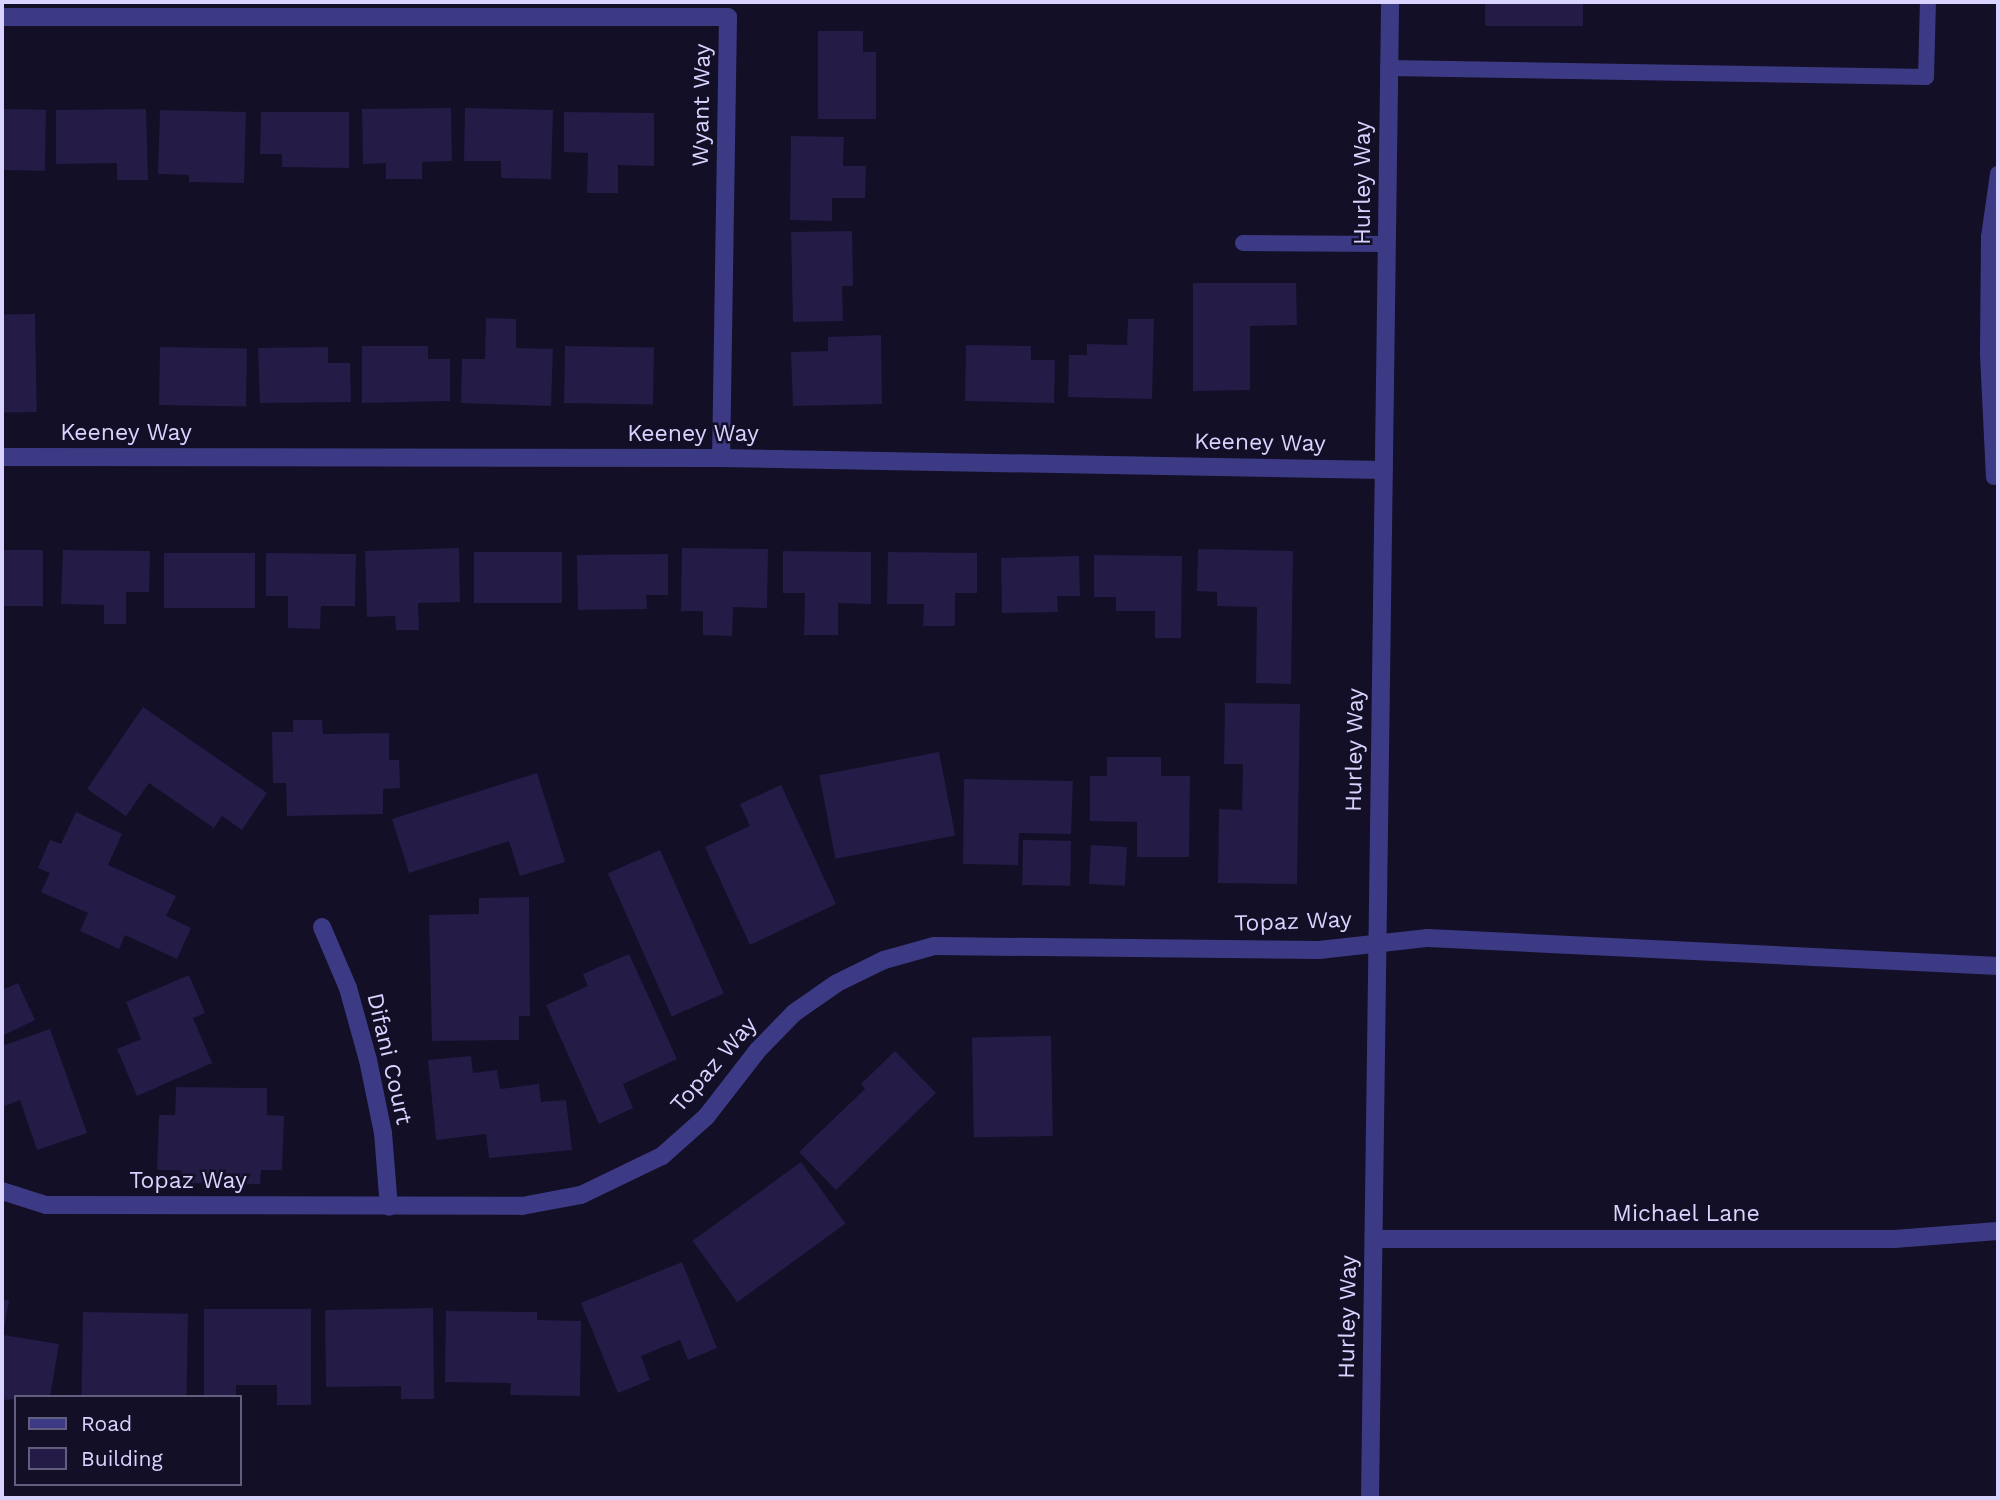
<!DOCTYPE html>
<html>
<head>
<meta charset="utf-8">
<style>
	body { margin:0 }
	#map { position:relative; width:2000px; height:1500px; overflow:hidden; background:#130f26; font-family:"Work Sans",sans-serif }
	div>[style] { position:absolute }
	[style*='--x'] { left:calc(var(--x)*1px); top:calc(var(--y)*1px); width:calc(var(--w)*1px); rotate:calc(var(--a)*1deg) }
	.building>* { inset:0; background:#241b47; transform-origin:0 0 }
	.service>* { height:16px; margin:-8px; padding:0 8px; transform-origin:8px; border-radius:8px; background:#3d3a85 }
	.minor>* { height:18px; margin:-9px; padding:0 9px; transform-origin:9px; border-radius:9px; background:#3d3a85 }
	.tertiary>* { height:18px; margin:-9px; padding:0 9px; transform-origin:9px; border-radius:9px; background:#3d3a85 }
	span { translate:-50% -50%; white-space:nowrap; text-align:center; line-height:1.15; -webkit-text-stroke:5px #130f26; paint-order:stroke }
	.street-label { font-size:23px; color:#d9d4ff }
	.frame { position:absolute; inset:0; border:4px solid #d9d4ff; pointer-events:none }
	.legend { position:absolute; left:14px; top:1395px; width:228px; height:91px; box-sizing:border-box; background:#130f26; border:2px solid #625e7d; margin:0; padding:9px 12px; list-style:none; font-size:21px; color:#d9d4ff }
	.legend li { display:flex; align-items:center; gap:14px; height:35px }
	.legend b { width:35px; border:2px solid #625e7d }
</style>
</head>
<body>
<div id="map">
	<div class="building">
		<div style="left:1485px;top:2px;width:98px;height:24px"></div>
		<div style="clip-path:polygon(818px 31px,863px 31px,863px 52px,876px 52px,876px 119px,818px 119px)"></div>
		<div style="clip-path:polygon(451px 108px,452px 161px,422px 162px,422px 179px,386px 179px,386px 163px,363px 164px,362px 109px)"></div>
		<div style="clip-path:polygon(465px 108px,553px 110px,551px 179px,501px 178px,501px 161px,464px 161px)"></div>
		<div style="left:2px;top:109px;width:44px;height:61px;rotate:1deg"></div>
		<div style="clip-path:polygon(146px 109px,148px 180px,117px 180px,117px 163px,56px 164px,56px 110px)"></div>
		<div style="clip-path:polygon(160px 110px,246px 112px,244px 183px,189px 182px,189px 175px,158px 174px)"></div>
		<div style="clip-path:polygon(261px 112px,349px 112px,349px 168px,282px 167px,282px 154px,260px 154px)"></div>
		<div style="clip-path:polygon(564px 112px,654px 113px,654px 166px,618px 165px,618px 193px,587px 193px,588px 153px,564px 152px)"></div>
		<div style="clip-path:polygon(791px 136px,844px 137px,843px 166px,866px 166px,865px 198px,832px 198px,832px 221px,790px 220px)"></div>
		<div style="clip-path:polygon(852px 231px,853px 286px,842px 286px,843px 321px,793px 322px,791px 232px)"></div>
		<div style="clip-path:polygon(1193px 283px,1296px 283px,1297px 325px,1250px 326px,1250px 390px,1193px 391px)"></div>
		<div style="left:35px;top:314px;width:98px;height:33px;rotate:89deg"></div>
		<div style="clip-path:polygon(486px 318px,516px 319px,516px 348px,553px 349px,551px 406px,461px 403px,462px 359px,485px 359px)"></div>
		<div style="clip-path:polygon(1128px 319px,1154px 319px,1152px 399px,1068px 397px,1069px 355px,1087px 355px,1087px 344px,1127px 345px)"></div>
		<div style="clip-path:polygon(881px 335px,882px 404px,793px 406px,791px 352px,828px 351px,828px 337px)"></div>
		<div style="clip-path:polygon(966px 345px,1031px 346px,1031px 360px,1055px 360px,1054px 403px,965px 401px)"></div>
		<div style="clip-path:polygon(362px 346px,428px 346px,428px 359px,450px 359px,450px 401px,362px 403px)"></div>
		<div style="left:565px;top:346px;width:89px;height:57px;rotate:1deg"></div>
		<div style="left:160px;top:347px;width:87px;height:58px;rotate:1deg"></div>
		<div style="clip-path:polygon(328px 347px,328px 363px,350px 363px,351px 402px,260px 403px,258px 348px)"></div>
		<div style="clip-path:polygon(459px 548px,460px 602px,418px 603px,419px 630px,396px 630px,395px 616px,367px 617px,365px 551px)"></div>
		<div style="clip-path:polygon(682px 548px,768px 549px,767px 608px,733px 607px,732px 636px,703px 635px,703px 611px,681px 611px)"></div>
		<div style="clip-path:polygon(1198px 549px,1293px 551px,1291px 684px,1256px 683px,1257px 607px,1217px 606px,1217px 592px,1197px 591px)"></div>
		<div style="left:2px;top:550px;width:41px;height:56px"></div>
		<div style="clip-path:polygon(63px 550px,150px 551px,149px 592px,126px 592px,126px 624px,104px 624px,104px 605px,61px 604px)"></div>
		<div style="clip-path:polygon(783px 551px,871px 552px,871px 604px,838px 603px,838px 635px,804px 635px,805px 593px,783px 593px)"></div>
		<div style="left:562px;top:552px;width:51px;height:88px;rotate:90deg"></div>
		<div style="clip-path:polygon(888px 552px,977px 553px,977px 593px,955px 593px,955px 626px,923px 626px,924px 604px,887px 604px)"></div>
		<div style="left:255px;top:553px;width:55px;height:91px;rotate:90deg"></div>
		<div style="clip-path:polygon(266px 553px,356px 554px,355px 606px,321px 606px,320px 629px,288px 628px,288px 596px,266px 596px)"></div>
		<div style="clip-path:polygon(668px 554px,668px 595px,646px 595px,647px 609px,578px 610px,577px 555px)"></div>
		<div style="clip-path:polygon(1094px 555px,1182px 556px,1181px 638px,1155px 638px,1155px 611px,1116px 611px,1116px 597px,1094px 597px)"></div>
		<div style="clip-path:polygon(1079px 556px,1080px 596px,1057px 596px,1058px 612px,1002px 613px,1001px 558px)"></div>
		<div style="clip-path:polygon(1225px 703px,1300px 704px,1297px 884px,1218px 883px,1219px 809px,1242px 810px,1243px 764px,1224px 764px)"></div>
		<div style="clip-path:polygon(143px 707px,267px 793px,242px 830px,222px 816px,214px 828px,149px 783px,126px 816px,87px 789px)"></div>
		<div style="clip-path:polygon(293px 720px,322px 720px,323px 734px,389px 733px,389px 760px,399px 760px,400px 788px,383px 789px,383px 814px,287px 816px,286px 783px,273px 783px,272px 732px,293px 732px)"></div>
		<div style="left:939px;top:752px;width:85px;height:122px;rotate:79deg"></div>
		<div style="clip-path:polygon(1107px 757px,1161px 757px,1161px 776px,1190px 776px,1189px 857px,1137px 857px,1137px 822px,1090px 821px,1090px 776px,1107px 776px)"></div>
		<div style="clip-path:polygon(537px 773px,565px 862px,520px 876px,509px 841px,409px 873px,392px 819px)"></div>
		<div style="clip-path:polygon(964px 779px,1073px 781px,1071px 834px,1019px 833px,1018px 865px,963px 864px)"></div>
		<div style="clip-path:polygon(781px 785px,836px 904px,750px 945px,705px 847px,750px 826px,740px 804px)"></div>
		<div style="clip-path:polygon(76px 812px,122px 834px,108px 865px,176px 896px,166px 916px,191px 928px,177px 959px,125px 935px,119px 949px,80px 931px,88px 913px,41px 892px,50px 873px,38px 868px,50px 840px,61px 844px)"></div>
		<div style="left:1023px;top:840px;width:48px;height:45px;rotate:1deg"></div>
		<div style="left:1091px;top:845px;width:36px;height:39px;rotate:3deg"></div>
		<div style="left:660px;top:850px;width:157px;height:57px;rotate:66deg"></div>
		<div style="clip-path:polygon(529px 897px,530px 1016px,519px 1016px,519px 1040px,432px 1041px,429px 915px,479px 914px,479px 898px)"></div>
		<div style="clip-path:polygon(629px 954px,677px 1059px,623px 1084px,633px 1108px,599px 1124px,546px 1005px,588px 986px,583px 974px)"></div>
		<div style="clip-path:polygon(189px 975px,205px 1013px,193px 1018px,212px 1063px,137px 1096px,117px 1049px,141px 1039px,126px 1002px)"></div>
		<div style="clip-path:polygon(18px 983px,35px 1020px,2px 1036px,2px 990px)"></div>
		<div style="clip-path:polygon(50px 1029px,87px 1133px,37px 1150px,20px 1100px,2px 1107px,2px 1046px)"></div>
		<div style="left:1051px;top:1036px;width:100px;height:79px;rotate:89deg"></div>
		<div style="clip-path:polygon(895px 1051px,936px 1093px,836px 1190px,799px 1152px,865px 1089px,861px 1084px)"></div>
		<div style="clip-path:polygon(471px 1056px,473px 1073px,497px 1070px,500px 1089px,539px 1084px,541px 1102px,566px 1100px,572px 1150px,489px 1158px,486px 1134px,436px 1140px,428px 1060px)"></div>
		<div style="clip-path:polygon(176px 1087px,267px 1088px,267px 1115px,284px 1116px,282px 1170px,261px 1170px,260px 1184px,180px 1183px,181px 1170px,157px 1170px,159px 1115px,175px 1115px)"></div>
		<div style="left:801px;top:1162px;width:76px;height:134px;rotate:54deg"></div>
		<div style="clip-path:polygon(682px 1262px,717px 1348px,688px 1360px,680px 1340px,641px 1356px,650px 1380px,618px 1393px,581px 1303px)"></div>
		<div style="clip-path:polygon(2px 1299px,9px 1300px,3px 1335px,59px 1344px,50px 1397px,2px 1400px)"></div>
		<div style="clip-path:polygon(433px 1308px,434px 1399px,401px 1399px,401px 1386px,326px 1387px,325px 1310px)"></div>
		<div style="clip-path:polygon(204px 1309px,311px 1309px,311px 1405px,277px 1405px,277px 1385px,236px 1385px,236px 1397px,204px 1397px)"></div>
		<div style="clip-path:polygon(446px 1311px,537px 1312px,537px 1320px,581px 1321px,580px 1396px,510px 1395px,511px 1383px,445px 1382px)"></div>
		<div style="left:83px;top:1312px;width:105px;height:85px;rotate:1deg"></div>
	</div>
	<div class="service">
		<div style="--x:1388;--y:68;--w:538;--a:0.96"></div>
		<div style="--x:1926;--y:77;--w:75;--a:-88.5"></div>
		<div style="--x:1243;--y:243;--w:144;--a:0.4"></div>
		<div style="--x:1994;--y:477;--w:124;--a:-92.8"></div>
		<div style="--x:1988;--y:353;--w:116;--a:-89.5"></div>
		<div style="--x:1989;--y:237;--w:64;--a:-81.9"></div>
	</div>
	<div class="minor">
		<div style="--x:2;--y:17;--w:726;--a:0"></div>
		<div style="--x:728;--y:17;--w:441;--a:90.9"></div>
		<div style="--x:2;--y:457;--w:719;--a:0.08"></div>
		<div style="--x:721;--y:458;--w:663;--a:1.04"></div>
		<div style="--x:322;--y:927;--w:66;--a:66.9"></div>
		<div style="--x:348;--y:988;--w:75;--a:74.5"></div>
		<div style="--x:368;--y:1060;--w:75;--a:78.4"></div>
		<div style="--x:383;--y:1133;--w:74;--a:85.4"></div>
		<div style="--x:2;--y:1191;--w:46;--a:17.7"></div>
		<div style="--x:46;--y:1205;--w:476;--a:0.1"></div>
		<div style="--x:522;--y:1206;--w:60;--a:-10.6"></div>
		<div style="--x:581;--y:1195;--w:90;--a:-25.7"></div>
		<div style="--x:662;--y:1156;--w:59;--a:-41.6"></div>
		<div style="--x:706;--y:1117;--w:85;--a:-52.2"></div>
		<div style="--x:758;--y:1050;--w:52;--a:-45.8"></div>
		<div style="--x:794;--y:1013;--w:52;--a:-34.9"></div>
		<div style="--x:837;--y:983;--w:52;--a:-26.1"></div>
		<div style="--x:884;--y:960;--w:52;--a:-15.6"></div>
		<div style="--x:934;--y:946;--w:385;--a:0.6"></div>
		<div style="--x:1319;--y:950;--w:110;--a:-6.3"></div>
		<div style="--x:1428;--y:938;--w:571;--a:2.81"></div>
		<div style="--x:1374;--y:1239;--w:520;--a:0"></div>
		<div style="--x:1894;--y:1239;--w:104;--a:-4.4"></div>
	</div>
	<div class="tertiary">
		<div style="--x:1370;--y:1498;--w:1496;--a:-89.23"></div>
	</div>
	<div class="street-label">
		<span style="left:702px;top:105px;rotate:-89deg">Wyant Way</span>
		<span style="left:1363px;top:183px;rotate:-90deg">Hurley Way</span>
		<span style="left:126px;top:433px">Keeney Way</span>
		<span style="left:693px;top:434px">Keeney Way</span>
		<span style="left:1260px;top:443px;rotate:1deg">Keeney Way</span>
		<span style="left:1355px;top:750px;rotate:-89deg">Hurley Way</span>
		<span style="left:1293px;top:922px;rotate:-2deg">Topaz Way</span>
		<span style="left:389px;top:1059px;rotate:77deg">Difani Court</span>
		<span style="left:714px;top:1065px;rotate:-49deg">Topaz Way</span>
		<span style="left:188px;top:1181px">Topaz Way</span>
		<span style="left:1686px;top:1214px">Michael Lane</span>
		<span style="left:1348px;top:1317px;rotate:-89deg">Hurley Way</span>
	</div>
	<div class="frame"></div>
	<ul class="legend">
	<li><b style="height:9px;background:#3d3a85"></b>Road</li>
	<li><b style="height:19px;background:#241b47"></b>Building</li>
	</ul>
</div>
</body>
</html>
